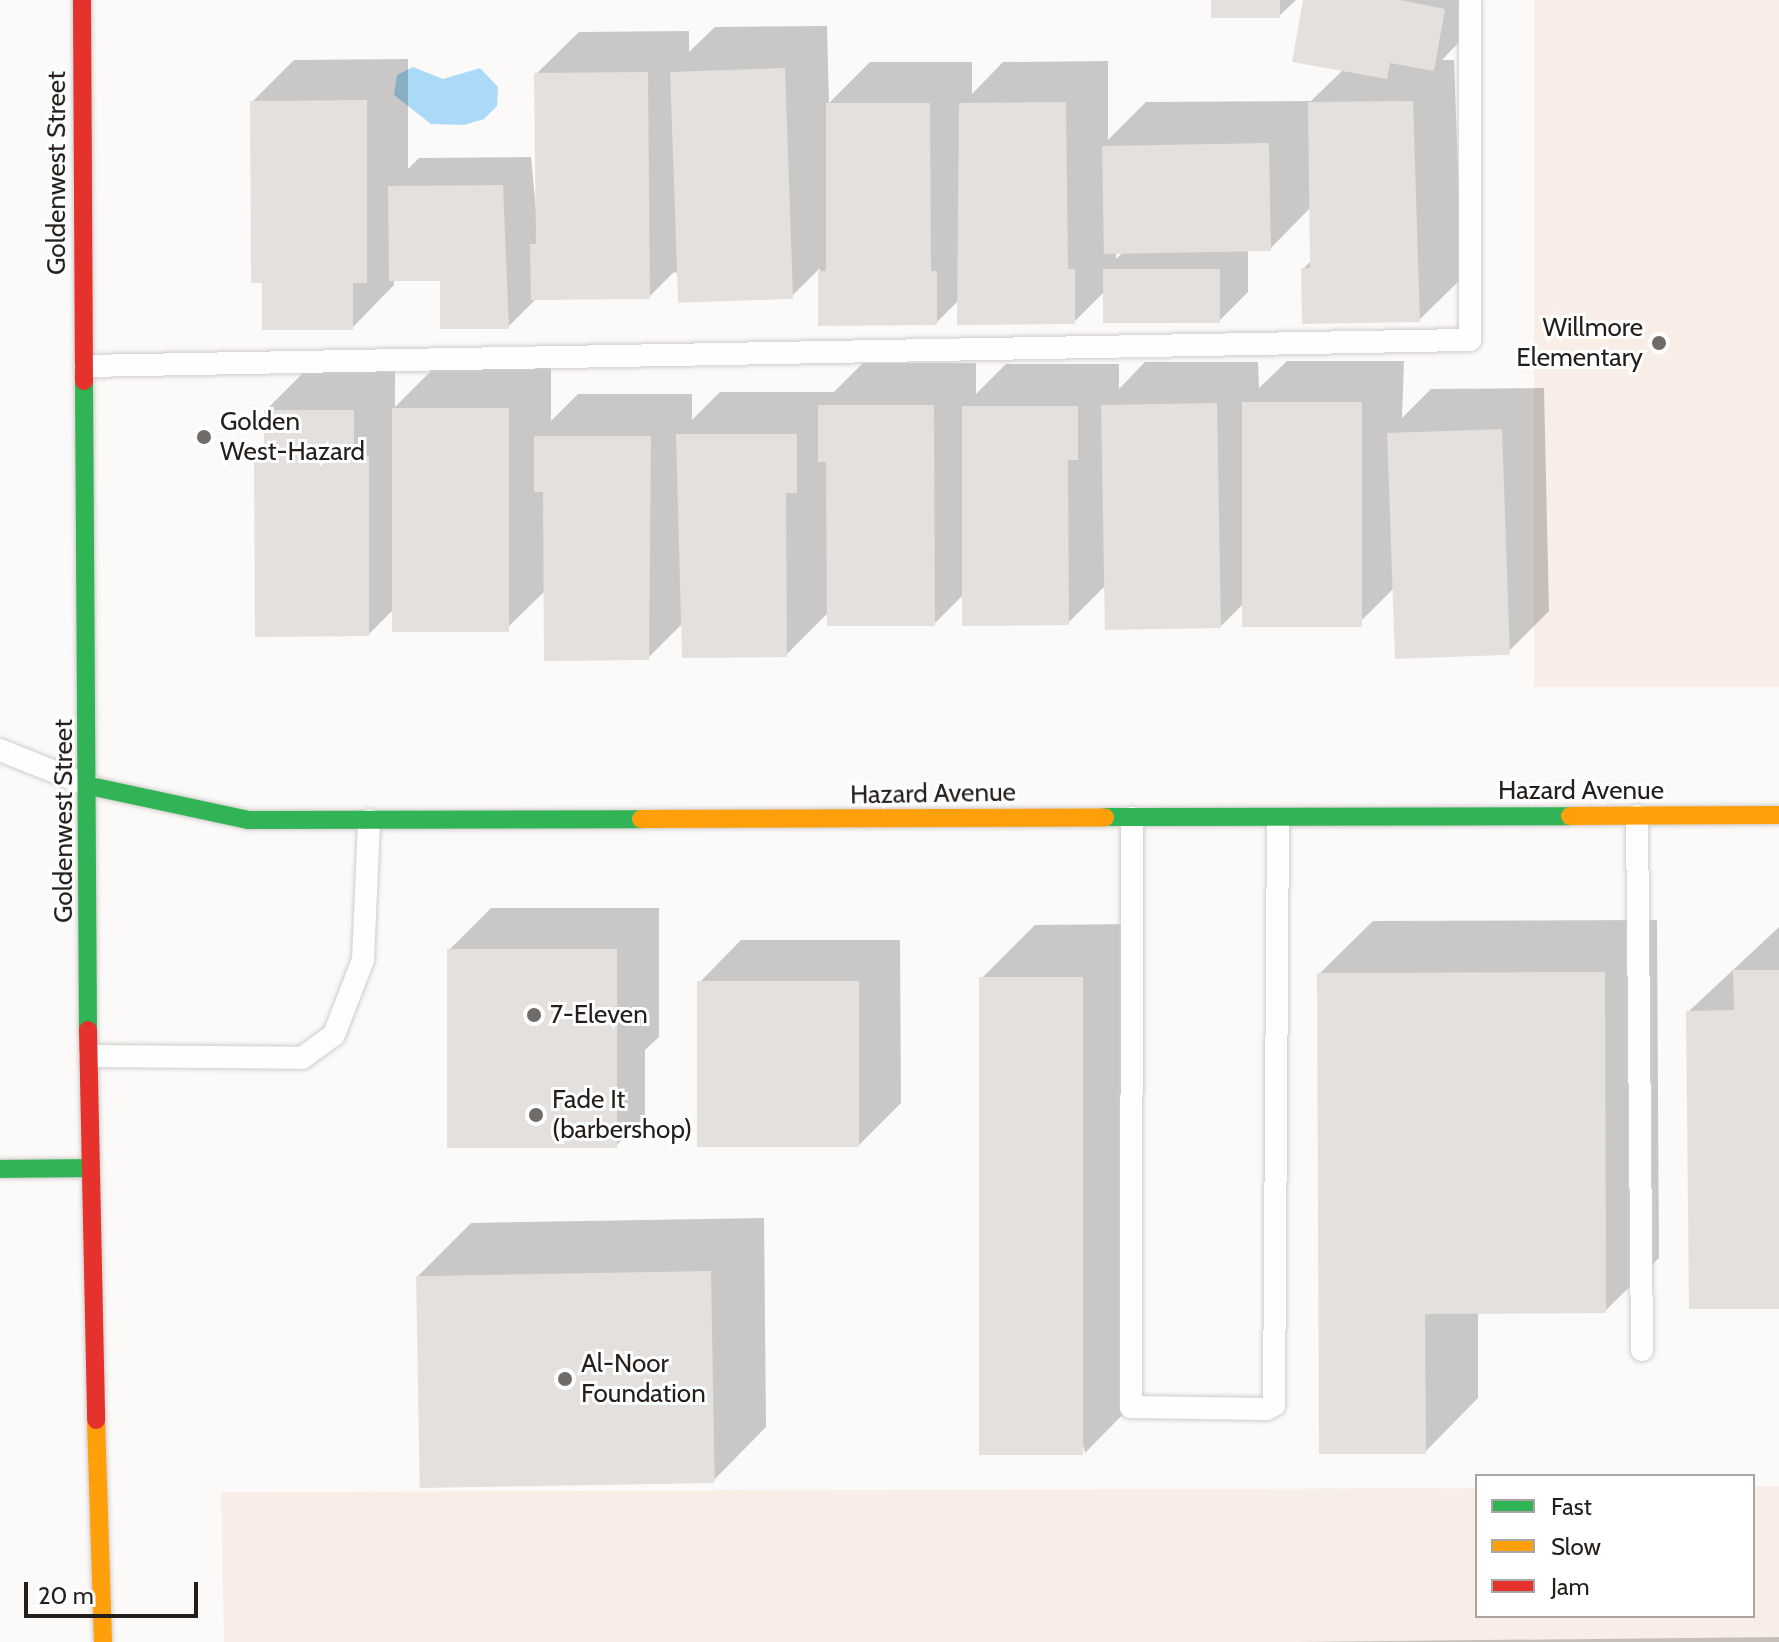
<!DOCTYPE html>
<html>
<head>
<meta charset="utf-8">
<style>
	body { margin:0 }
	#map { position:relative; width:1779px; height:1642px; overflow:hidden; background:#fcfaf9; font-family:Cabin,sans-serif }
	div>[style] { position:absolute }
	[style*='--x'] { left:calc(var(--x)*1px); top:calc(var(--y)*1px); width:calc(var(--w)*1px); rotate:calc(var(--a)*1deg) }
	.built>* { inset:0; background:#f9eee7; transform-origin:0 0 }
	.water>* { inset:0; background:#abdaf8 }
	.shadow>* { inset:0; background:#0003 }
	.building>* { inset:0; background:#e4e0dd; transform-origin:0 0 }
	.roads { filter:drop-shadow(0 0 2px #d0ccca) drop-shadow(0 0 2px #d0ccca) }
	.lane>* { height:22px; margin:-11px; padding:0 11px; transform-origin:11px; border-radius:11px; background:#fffefe }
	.fast>* { height:18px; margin:-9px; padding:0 9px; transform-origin:9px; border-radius:9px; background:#30b455 }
	.slow>* { height:18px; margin:-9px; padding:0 9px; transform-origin:9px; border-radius:9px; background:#ff9f0a }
	.jam>* { height:18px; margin:-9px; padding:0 9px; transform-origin:9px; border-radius:9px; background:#e5322d }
	.dots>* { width:22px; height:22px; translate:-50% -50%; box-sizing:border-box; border:4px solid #fff; border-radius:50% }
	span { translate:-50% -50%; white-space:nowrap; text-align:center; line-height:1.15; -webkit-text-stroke:6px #fff; paint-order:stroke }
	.street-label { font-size:26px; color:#251f1b }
	.poi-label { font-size:26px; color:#251f1b }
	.right { translate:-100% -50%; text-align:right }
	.left { translate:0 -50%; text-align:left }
	.legend { position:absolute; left:1475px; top:1474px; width:280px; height:144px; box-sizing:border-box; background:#fff; border:2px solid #a8a5a4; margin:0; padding:10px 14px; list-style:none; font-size:24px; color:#251f1b }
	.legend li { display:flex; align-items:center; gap:16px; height:40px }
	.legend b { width:40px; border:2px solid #a8a5a4 }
	.scale { position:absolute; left:24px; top:1582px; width:174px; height:36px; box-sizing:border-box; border:4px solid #251f1b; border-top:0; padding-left:10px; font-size:24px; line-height:28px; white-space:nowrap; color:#251f1b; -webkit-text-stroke:6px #fff; paint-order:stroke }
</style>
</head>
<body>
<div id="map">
	<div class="built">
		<div style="left:1534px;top:0;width:245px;height:687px"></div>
		<div style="clip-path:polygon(1753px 1486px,1779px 1486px,1779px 1642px,224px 1642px,221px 1492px,1477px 1488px,1477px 1616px,1753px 1616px)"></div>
	</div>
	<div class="water">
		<div style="clip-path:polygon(413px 67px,443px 79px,480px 68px,498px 87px,497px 106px,484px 119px,464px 125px,431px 124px,394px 95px,397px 75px)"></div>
	</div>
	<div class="shadow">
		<div style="clip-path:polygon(1213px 0,1296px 0,1279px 16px)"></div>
		<div style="clip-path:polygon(evenodd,1305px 0,1469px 0,1462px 39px,1442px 60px,1454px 60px,1462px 278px,1419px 320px,1303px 269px,1312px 260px,1311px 207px,1270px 249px,1248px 249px,1248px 292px,1219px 321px,1105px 291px,1074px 322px,959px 300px,936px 323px,820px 324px,820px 268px,791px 297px,674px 272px,649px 297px,537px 298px,508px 327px,442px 279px,394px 279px,394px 285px,352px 328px,264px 281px,252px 102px,294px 60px,408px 59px,408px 169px,419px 158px,531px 157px,538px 231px,536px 74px,579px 32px,689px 31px,689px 52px,715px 27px,827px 26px,829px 103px,870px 62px,972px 62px,972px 94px,1003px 62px,1108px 61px,1108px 140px,1146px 102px,1311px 101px,1344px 69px,1305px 0,1116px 250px,1125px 250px,1116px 259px,1116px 250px)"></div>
		<div style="clip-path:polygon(1287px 361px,1404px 361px,1402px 418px,1431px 389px,1544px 388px,1549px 611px,1507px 653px,1393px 589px,1357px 625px,1245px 602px,1221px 626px,1107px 584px,1068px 623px,964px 594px,934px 624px,829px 612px,786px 655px,683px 623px,648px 658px,546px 590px,505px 630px,394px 609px,369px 634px,256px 458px,266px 448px,266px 410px,308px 368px,395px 368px,395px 407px,436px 366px,551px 366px,551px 421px,578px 394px,692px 394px,692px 420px,720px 392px,834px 392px,863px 363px,976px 363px,976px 394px,1006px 364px,1119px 364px,1119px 389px,1145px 362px,1258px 362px,1259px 388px)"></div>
		<div style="clip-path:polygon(491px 908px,659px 908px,659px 1037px,645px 1050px,645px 1117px,616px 1146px,449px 950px)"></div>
		<div style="clip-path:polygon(1657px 920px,1659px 1258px,1605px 1311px,1478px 1312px,1478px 1398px,1425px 1452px,1319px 974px,1373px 921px)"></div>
		<div style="clip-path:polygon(1136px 924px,1138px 1399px,1085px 1453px,981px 979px,1035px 925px)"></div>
		<div style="clip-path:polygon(1779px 927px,1779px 1307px,1688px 1012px)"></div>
		<div style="clip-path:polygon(741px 940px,900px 940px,901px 1103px,859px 1145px,699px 983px)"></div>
		<div style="clip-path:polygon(764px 1218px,766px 1427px,713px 1481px,418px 1276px,471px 1223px)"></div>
		<div style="clip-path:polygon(1779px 1637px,1779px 1642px,1297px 1642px)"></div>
	</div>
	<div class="building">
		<div style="left:1211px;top:0;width:69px;height:18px"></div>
		<div style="clip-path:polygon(1303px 0,1400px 0,1445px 9px,1434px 71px,1390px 63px,1387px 79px,1292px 62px)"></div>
		<div style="left:785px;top:68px;width:231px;height:115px;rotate:88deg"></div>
		<div style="clip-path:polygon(648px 72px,650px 299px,531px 300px,530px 244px,536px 244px,534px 73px)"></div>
		<div style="clip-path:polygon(367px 100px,367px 283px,353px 283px,353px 330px,262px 330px,262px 283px,251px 283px,250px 101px)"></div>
		<div style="clip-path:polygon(1413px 101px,1420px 322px,1302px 324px,1301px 268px,1310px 268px,1308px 102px)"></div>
		<div style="clip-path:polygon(1066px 102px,1068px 269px,1075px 269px,1075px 324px,957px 325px,959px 103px)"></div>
		<div style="clip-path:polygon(826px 103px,930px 103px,931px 271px,937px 271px,937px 325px,818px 326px,818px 271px,826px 271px)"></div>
		<div style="left:1269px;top:143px;width:108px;height:167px;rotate:89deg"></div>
		<div style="clip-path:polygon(503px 185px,509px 329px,440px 329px,440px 281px,389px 281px,388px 186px)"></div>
		<div style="left:1103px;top:269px;width:117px;height:54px"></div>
		<div style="left:1242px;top:402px;width:120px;height:225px"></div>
		<div style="left:1217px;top:403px;width:225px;height:116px;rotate:89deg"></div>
		<div style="clip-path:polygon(818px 405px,934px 405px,935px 626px,827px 626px,826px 462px,818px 462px)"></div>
		<div style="clip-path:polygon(962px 406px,1078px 406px,1078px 460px,1068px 460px,1069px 625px,962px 626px)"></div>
		<div style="left:392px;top:408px;width:117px;height:224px"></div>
		<div style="clip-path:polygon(264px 410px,354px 410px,354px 456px,369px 456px,369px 636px,255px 637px,254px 457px,264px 457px)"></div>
		<div style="left:1502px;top:429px;width:226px;height:115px;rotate:88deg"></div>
		<div style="clip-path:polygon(676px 434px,797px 434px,797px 493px,786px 493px,787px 657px,682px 658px)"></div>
		<div style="clip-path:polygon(534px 436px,651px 436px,649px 660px,544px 661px,543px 492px,534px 492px)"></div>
		<div style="left:447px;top:949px;width:170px;height:199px"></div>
		<div style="clip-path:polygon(1733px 970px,1779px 970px,1779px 1309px,1689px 1309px,1686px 1011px,1734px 1010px)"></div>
		<div style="clip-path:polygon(1605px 972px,1606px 1313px,1425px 1314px,1426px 1454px,1319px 1454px,1317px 973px)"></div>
		<div style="left:1083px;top:977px;width:478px;height:104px;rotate:90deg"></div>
		<div style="left:859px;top:981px;width:166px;height:162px;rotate:90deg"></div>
		<div style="left:711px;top:1271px;width:212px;height:295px;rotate:89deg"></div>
	</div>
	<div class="roads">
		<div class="lane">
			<div style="--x:85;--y:366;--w:1385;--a:-1.08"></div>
			<div style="--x:1470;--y:340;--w:340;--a:-90"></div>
			<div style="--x:0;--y:750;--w:97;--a:21.8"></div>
			<div style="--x:1637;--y:816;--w:534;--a:89.46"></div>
			<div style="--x:1132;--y:818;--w:589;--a:90.1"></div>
			<div style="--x:1131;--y:1407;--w:136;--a:0.8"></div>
			<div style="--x:1267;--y:1409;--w:8;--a:-30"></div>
			<div style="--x:1274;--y:1405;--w:586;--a:-89.61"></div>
			<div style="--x:90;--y:1056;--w:212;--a:0.5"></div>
			<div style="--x:302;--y:1058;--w:39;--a:-36"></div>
			<div style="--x:334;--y:1035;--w:80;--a:-68.9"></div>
			<div style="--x:363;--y:960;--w:140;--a:-87.5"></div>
		</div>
		<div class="fast">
			<div style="--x:84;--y:381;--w:649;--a:89.65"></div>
			<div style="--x:90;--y:786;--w:162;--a:12.1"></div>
			<div style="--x:248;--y:820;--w:393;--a:-0.1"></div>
			<div style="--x:1105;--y:817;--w:465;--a:-0.1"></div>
			<div style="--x:0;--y:1169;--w:89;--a:-0.6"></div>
		</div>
		<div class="slow">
			<div style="--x:1570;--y:816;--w:209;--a:-0.3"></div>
			<div style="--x:641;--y:819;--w:464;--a:-0.2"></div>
			<div style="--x:96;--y:1420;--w:222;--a:88.2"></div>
		</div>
		<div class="jam">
			<div style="--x:82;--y:0;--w:381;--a:89.7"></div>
			<div style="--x:88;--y:1030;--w:390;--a:88.8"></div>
		</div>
	</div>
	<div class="dots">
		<div style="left:1659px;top:343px;background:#706c69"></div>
		<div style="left:204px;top:437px;background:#706c69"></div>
		<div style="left:534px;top:1015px;background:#706c69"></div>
		<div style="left:536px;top:1115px;background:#706c69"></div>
		<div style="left:565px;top:1379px;background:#706c69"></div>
	</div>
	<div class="street-label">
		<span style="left:57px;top:173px;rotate:-90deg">Goldenwest Street</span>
		<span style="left:1581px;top:791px">Hazard Avenue</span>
		<span style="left:933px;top:794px;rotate:-1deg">Hazard Avenue</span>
		<span style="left:64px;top:821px;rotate:-90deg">Goldenwest Street</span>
	</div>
	<div class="poi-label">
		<span class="right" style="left:1643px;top:343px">Willmore<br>Elementary</span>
		<span class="left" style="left:220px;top:437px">Golden<br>West-Hazard</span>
		<span class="left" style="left:550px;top:1015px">7-Eleven</span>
		<span class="left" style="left:552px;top:1115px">Fade It<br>(barbershop)</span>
		<span class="left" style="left:581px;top:1379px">Al-Noor<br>Foundation</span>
	</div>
	<ul class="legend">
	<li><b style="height:10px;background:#30b455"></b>Fast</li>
	<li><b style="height:10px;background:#ff9f0a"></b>Slow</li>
	<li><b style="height:10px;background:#e5322d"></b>Jam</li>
	</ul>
	<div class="scale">20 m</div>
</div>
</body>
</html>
